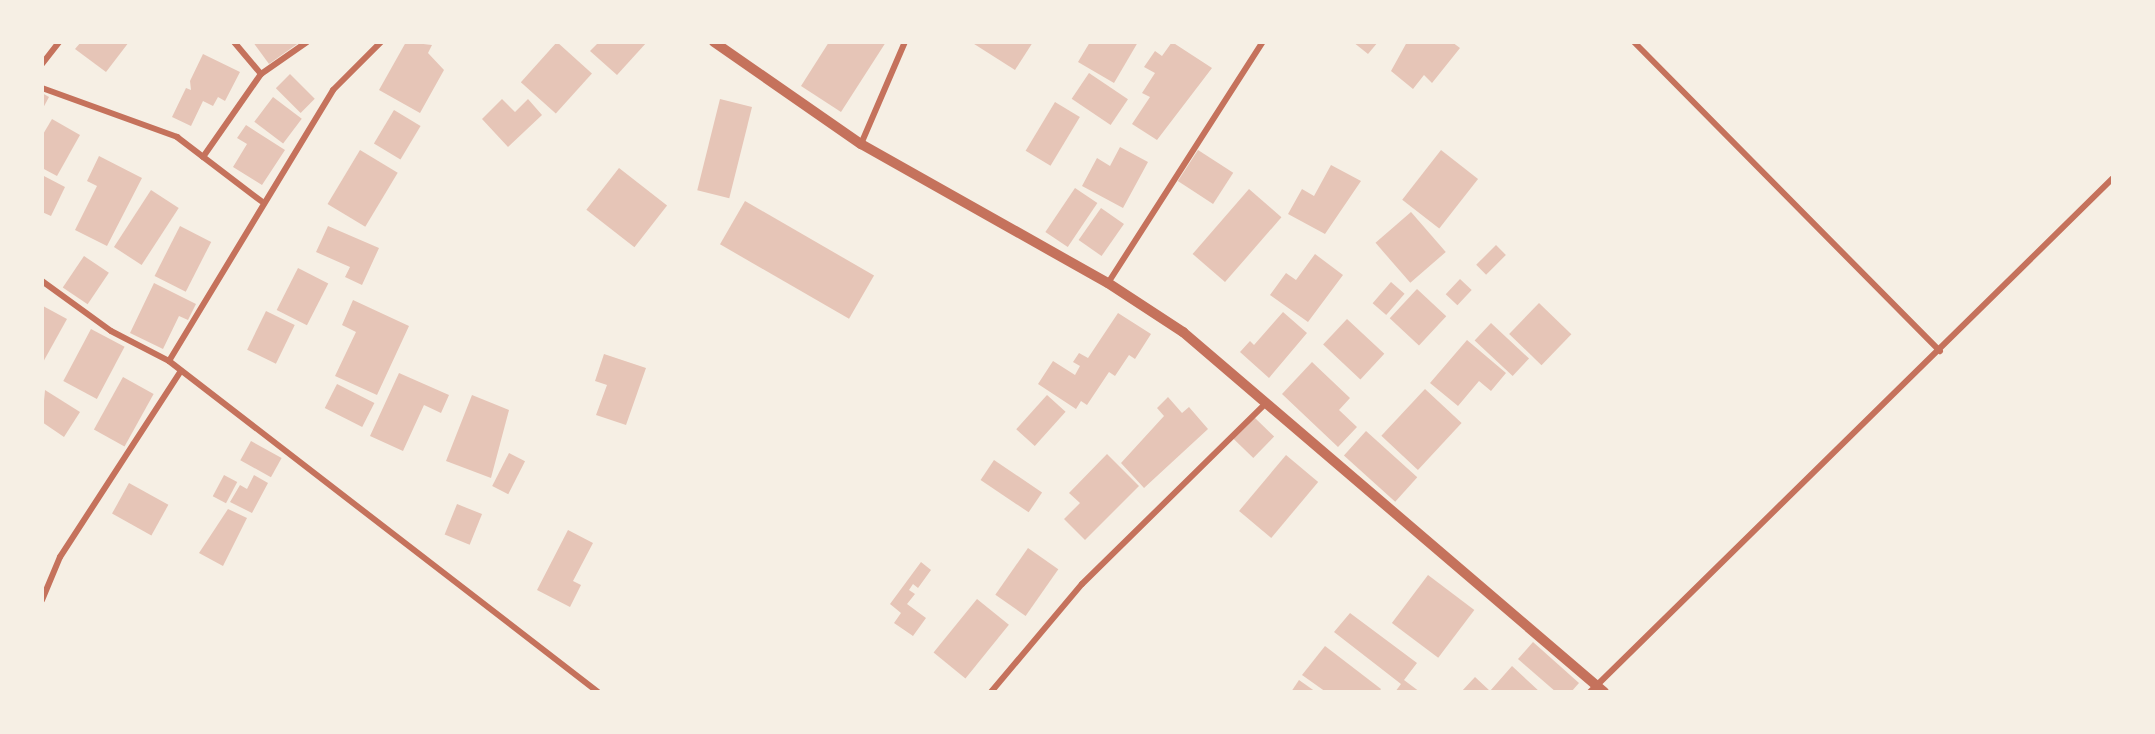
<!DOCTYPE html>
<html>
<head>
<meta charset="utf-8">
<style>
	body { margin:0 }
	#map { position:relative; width:2155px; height:734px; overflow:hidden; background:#f6efe4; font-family:Figtree,sans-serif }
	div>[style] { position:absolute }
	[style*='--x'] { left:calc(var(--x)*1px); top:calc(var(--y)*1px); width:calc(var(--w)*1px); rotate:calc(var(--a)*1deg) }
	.building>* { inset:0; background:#e6c5b7; transform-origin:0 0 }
	.minor>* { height:6px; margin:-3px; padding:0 3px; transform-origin:3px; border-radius:3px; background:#c5725c }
	.tertiary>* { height:10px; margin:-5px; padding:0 5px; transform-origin:5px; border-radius:5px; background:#c5725c }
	span { translate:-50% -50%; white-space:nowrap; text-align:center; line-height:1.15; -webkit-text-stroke:4.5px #f6efe4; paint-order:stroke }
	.frame { position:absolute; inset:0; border:44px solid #f6efe4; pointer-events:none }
</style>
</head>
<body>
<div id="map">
	<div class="building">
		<div style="clip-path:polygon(81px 42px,129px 42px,106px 72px,75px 49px)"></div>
		<div style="clip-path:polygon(253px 42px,300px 42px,269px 64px)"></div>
		<div style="clip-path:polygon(406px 42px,432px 45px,428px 53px,444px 70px,420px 113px,379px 90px)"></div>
		<div style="left:557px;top:42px;width:47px;height:54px;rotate:42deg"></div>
		<div style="clip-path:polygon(599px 42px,647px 42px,617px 75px,590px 51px)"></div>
		<div style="clip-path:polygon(829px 42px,886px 42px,841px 112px,801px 86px)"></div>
		<div style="clip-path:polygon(971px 42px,1033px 42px,1015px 70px)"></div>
		<div style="clip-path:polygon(1090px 42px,1138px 42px,1114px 83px,1078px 62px)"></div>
		<div style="clip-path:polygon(1172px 42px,1212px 68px,1157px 140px,1132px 124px,1150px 97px,1142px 93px,1155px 73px,1144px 67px,1155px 51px,1162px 56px)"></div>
		<div style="clip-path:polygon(1353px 42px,1378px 42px,1368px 54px)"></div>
		<div style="clip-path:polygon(1407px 42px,1452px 42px,1460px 48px,1432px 83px,1424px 75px,1413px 89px,1391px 71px)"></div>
		<div style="clip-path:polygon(203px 54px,240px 72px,225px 101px,218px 97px,213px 106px,203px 101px,191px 126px,172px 117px,186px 88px,191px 90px,190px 81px)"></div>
		<div style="left:1089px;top:73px;width:47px;height:31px;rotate:34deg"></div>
		<div style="left:290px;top:74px;width:35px;height:20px;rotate:45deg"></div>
		<div style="clip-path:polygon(42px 93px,49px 97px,42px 110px)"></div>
		<div style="left:273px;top:97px;width:36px;height:31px;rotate:37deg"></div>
		<div style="clip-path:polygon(502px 99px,515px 112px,528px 99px,542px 115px,508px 147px,482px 119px)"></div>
		<div style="left:720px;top:99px;width:33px;height:94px;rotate:14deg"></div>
		<div style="left:1055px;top:102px;width:29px;height:57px;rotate:31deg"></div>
		<div style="left:394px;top:110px;width:31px;height:39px;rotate:31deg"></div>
		<div style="clip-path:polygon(52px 119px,80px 135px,57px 176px,42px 168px,42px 136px)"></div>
		<div style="clip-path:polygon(246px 125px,285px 150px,262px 185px,233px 167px,247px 144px,237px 138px)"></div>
		<div style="clip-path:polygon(1120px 147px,1148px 162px,1123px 208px,1082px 186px,1097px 158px,1110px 166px)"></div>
		<div style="left:360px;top:150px;width:44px;height:63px;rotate:31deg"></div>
		<div style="left:1198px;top:150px;width:42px;height:37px;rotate:33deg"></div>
		<div style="left:1441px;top:150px;width:47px;height:63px;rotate:38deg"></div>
		<div style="clip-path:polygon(99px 156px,142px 178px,107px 246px,75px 230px,97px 186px,87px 181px)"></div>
		<div style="clip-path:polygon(1331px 165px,1361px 181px,1325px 234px,1288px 214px,1302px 189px,1314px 196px)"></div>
		<div style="left:619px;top:168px;width:61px;height:53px;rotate:38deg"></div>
		<div style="clip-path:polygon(42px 175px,65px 187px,51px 216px,42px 212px)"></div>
		<div style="left:1075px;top:188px;width:27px;height:53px;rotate:34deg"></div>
		<div style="left:1249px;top:189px;width:43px;height:86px;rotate:41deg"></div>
		<div style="left:151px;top:190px;width:33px;height:68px;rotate:33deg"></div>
		<div style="left:745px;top:201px;width:149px;height:50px;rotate:30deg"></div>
		<div style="left:1101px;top:208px;width:28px;height:39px;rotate:35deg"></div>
		<div style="left:1411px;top:212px;width:53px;height:47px;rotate:49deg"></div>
		<div style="left:180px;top:226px;width:35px;height:56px;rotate:27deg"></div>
		<div style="clip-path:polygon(328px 226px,379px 248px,362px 285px,345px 277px,350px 267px,316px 252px)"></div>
		<div style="left:1496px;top:245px;width:14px;height:28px;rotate:45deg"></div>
		<div style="clip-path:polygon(1315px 254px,1343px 275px,1308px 322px,1270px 295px,1286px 273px,1296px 280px)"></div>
		<div style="left:84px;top:256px;width:30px;height:38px;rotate:34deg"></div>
		<div style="left:298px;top:268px;width:34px;height:47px;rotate:27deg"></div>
		<div style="left:1460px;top:279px;width:16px;height:21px;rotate:43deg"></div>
		<div style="left:1391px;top:282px;width:18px;height:28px;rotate:41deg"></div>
		<div style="clip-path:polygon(154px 283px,196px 304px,188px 320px,179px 316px,163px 349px,130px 333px)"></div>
		<div style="left:1417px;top:289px;width:40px;height:40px;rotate:43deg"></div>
		<div style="clip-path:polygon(353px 300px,409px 326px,377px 395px,335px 376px,356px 332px,342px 325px)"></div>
		<div style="left:1539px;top:303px;width:45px;height:43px;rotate:44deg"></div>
		<div style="clip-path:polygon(43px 306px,67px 319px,42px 364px,42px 308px)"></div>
		<div style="left:266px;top:311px;width:32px;height:43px;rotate:26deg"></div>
		<div style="clip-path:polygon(1283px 312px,1307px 333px,1269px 378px,1240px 352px,1250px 341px,1254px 345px)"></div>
		<div style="clip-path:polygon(1118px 313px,1151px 334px,1135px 359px,1129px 355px,1115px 376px,1109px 372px,1087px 405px,1081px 401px,1076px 409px,1038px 384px,1053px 361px,1075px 375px,1080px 366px,1073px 362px,1079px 353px,1088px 358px)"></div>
		<div style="left:1347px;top:319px;width:51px;height:35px;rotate:43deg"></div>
		<div style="left:1491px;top:323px;width:52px;height:24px;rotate:43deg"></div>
		<div style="left:91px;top:329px;width:38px;height:59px;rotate:28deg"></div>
		<div style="clip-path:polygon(1467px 340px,1506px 373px,1491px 391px,1479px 381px,1458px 406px,1430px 383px)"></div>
		<div style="clip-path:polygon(604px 354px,646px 368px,626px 425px,596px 415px,607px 385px,595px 381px)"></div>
		<div style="clip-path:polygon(1312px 362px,1350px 398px,1339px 410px,1357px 427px,1338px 447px,1282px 394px)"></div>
		<div style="clip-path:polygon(399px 373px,449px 395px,441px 413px,424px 405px,403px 451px,370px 436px)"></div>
		<div style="left:123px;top:377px;width:35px;height:60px;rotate:29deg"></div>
		<div style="left:337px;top:384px;width:42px;height:27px;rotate:27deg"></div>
		<div style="left:1425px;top:389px;width:50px;height:64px;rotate:43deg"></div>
		<div style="clip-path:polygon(45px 390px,80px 412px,64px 437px,42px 422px)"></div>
		<div style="clip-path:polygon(472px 395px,509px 410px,491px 478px,446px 461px)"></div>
		<div style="left:1047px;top:395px;width:25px;height:46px;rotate:42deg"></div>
		<div style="clip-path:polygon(1168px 397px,1182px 413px,1189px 407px,1208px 429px,1144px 488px,1121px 463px,1164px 416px,1157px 408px)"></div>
		<div style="left:1254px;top:417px;width:28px;height:30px;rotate:44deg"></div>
		<div style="left:1366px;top:431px;width:69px;height:33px;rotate:42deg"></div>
		<div style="left:251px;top:441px;width:35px;height:22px;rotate:29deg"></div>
		<div style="left:509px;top:453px;width:18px;height:37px;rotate:27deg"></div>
		<div style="clip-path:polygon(1107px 454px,1139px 486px,1085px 540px,1064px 519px,1080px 503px,1069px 493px)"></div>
		<div style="left:1286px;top:455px;width:42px;height:73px;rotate:40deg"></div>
		<div style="left:994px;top:460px;width:58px;height:24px;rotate:34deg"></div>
		<div style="left:224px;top:475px;width:15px;height:24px;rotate:28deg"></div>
		<div style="clip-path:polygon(254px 475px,268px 483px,252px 513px,230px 502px,240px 485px,247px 489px)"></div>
		<div style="left:129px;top:483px;width:45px;height:35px;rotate:29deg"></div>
		<div style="left:457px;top:504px;width:27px;height:33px;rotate:22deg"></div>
		<div style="clip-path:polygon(228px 509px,247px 518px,223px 566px,199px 553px)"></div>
		<div style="clip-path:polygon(568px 530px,593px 543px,573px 581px,581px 585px,570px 607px,537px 590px)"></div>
		<div style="left:1028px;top:548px;width:37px;height:57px;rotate:35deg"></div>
		<div style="clip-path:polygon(921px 562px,931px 570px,918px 588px,913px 584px,909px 590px,915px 594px,907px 604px,926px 618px,913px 636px,894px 623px,901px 613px,890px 604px)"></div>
		<div style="left:1428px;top:575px;width:58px;height:60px;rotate:37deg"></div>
		<div style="left:977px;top:599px;width:41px;height:69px;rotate:39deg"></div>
		<div style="clip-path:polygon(1350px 613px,1417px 663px,1404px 680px,1420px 692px,1395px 692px,1401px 684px,1334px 632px)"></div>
		<div style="clip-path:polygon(1533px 642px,1579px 683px,1571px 692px,1556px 692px,1518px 659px)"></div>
		<div style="clip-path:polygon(1325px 646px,1381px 689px,1379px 692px,1326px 692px,1302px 675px)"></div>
		<div style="clip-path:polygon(1512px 666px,1540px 692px,1461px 692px,1475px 677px,1490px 691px)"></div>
		<div style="clip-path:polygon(1299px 680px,1316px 692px,1291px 692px)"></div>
	</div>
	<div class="minor">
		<div style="--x:234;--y:42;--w:42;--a:49.8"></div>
		<div style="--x:261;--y:74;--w:56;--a:-34.8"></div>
		<div style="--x:1634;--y:42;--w:435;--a:45.3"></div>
		<div style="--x:42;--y:64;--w:28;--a:-52"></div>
		<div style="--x:42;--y:88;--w:144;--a:19.9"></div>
		<div style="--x:177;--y:137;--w:106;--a:37.3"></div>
		<div style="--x:861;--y:144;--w:111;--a:-66.7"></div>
		<div style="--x:203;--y:157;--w:101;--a:-55.1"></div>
		<div style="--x:42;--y:281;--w:85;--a:35.9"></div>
		<div style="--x:111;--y:331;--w:65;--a:27.3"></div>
		<div style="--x:169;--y:361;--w:542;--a:37.65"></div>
		<div style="--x:1108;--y:283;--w:287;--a:-57.3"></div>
		<div style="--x:169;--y:361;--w:317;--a:-58.8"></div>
		<div style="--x:333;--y:90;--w:68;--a:-45"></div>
		<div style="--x:42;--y:600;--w:47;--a:-67.3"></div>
		<div style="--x:60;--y:557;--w:222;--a:-57"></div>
		<div style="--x:991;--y:692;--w:141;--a:-49.9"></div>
		<div style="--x:1082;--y:584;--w:254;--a:-44.5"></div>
		<div style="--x:1590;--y:692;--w:733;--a:-44.5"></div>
	</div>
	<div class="tertiary">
		<div style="--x:714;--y:42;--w:179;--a:34.8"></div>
		<div style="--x:861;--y:144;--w:283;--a:29.4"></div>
		<div style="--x:1108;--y:283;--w:90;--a:33.2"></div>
		<div style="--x:1183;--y:332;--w:554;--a:40.53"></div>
	</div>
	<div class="frame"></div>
</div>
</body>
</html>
